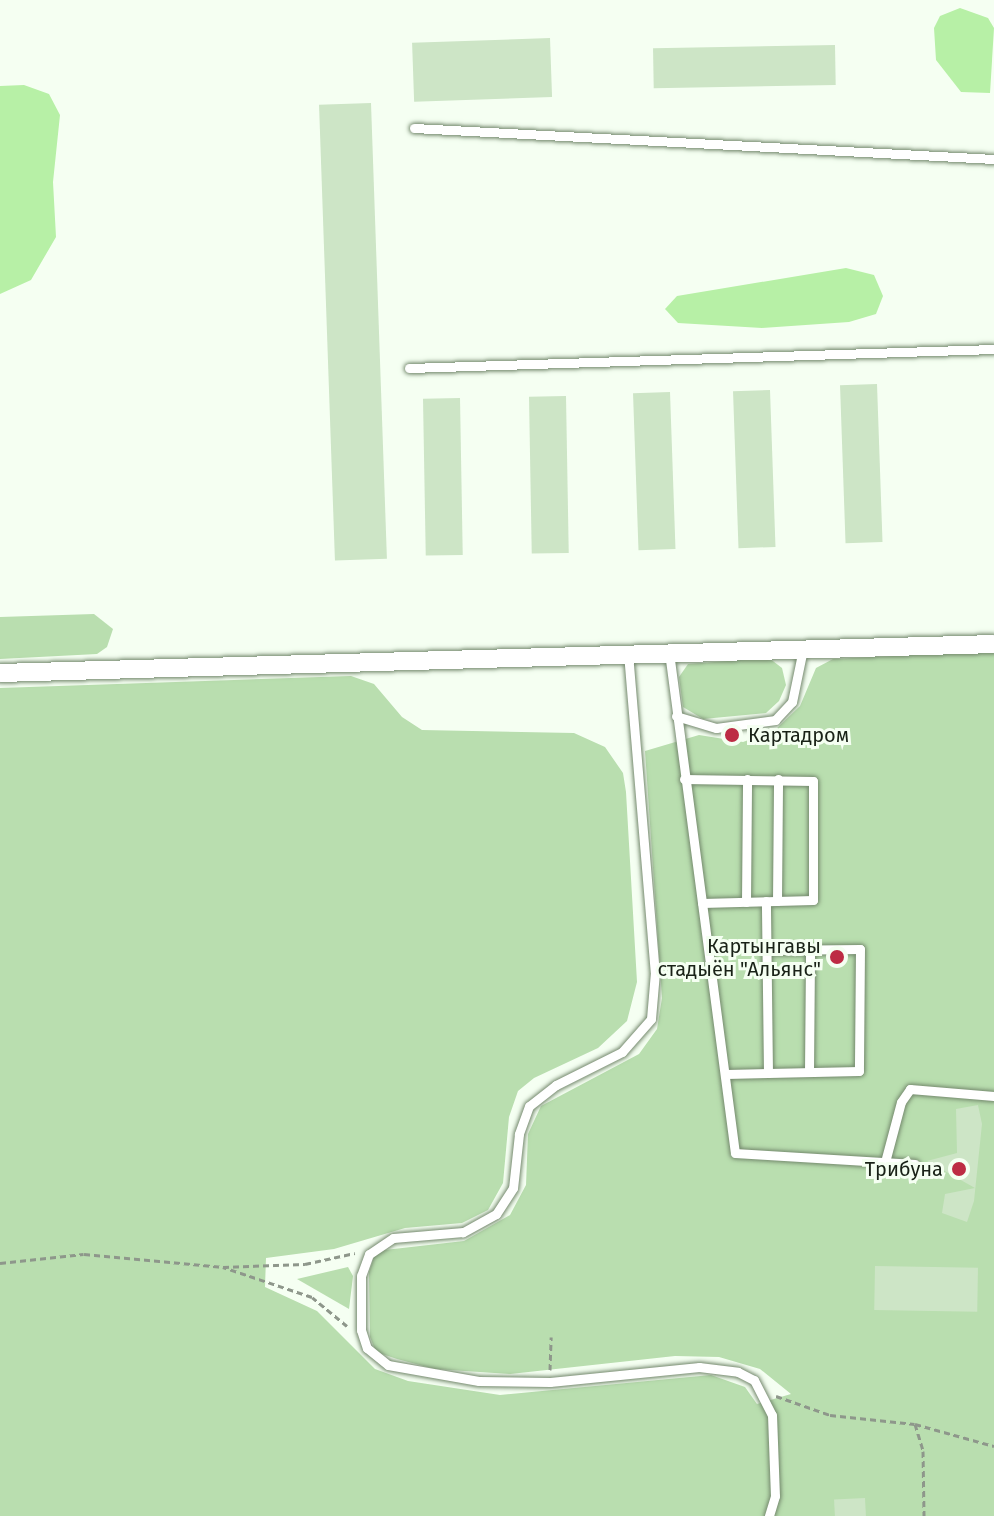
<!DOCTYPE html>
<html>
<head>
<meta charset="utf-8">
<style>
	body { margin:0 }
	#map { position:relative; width:994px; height:1516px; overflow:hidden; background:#f5fff2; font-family:"Fira Sans",sans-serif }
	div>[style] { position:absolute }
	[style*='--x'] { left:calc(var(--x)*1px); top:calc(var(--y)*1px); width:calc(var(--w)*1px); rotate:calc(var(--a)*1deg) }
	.green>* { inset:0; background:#b9deaf }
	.water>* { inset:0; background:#b7f0a6 }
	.building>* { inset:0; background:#cde5c6; transform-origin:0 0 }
	.path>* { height:3px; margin-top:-1.5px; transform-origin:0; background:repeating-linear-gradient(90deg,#8e978b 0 6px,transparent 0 10px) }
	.roads { filter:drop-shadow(0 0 2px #74896d) drop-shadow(0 0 2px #74896d) }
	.service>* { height:9px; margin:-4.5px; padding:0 4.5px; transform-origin:4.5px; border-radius:4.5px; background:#fff }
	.minor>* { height:18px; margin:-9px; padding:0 9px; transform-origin:9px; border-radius:9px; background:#fff }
	.dots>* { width:22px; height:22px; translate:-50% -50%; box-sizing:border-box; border:4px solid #f5fff2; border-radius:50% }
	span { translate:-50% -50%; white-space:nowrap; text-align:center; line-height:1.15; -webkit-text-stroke:6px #f5fff2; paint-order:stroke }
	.poi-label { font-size:20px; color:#192217 }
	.left { translate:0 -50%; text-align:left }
	.right { translate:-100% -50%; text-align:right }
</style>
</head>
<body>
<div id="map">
	<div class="green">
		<div style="clip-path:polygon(94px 614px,113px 629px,107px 647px,97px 654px,0 659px,0 617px)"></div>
		<div style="clip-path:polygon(994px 651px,994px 1516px,0 1516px,0 688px,351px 676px,374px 684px,402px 717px,422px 730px,574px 733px,605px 747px,623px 773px,626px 792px,637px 982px,627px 1021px,598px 1048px,534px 1078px,518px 1091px,509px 1117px,503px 1183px,488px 1210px,462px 1223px,405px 1228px,334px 1249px,266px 1258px,265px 1287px,317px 1311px,375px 1369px,408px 1381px,500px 1395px,711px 1375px,745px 1387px,757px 1404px,791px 1394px,760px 1369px,719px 1357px,675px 1356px,510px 1374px,435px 1369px,397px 1359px,376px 1352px,370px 1337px,369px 1272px,376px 1251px,464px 1241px,510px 1215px,526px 1185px,528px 1134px,541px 1106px,639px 1054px,657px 1029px,662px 998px,645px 751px,699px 735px,743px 742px,775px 730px,800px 706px,816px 668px,833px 659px)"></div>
		<div style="clip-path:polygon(769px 658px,782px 668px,786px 685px,779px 701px,766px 713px,703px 719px,683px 707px,679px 677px,688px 664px)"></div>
		<div style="clip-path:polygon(348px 1267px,353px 1276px,349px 1309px,297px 1279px)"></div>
	</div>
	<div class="water">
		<div style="clip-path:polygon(960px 8px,988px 18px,994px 28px,990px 93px,961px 92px,936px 60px,934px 28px,940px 16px)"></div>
		<div style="clip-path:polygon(24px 85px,49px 94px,60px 115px,53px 182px,56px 237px,31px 280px,0 294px,0 86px)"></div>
		<div style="clip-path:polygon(846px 268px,874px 275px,883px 296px,876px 314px,849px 322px,762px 328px,678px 323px,665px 309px,677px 296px)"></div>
	</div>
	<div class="building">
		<div style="left:550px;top:38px;width:59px;height:138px;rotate:88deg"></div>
		<div style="left:835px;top:45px;width:40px;height:182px;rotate:89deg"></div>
		<div style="left:371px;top:103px;width:456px;height:52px;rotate:88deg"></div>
		<div style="left:877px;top:384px;width:158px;height:37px;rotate:88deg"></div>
		<div style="left:770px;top:390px;width:157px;height:37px;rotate:88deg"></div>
		<div style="left:670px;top:392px;width:157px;height:37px;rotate:88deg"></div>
		<div style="left:566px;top:396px;width:157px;height:37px;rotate:89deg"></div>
		<div style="left:460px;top:398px;width:157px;height:37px;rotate:89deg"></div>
		<div style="clip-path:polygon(978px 1105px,982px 1124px,974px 1201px,967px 1222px,942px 1213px,945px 1194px,975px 1188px,927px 1161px,957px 1153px,956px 1109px)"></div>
		<div style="left:875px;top:1266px;width:103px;height:44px;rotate:1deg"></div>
		<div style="left:865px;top:1498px;width:18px;height:31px;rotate:87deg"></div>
	</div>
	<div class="path">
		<div style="--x:0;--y:1263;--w:84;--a:-6.1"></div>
		<div style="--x:84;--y:1254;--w:140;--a:5.3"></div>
		<div style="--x:347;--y:1326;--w:45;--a:-140.4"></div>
		<div style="--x:312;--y:1297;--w:94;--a:-161.4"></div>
		<div style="--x:223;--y:1267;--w:82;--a:-2.1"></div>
		<div style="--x:305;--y:1264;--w:51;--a:-12.4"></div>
		<div style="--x:550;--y:1370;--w:33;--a:-88"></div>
		<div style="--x:776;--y:1396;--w:57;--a:19.4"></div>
		<div style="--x:830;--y:1415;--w:85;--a:6"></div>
		<div style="--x:915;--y:1424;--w:28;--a:73"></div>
		<div style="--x:923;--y:1451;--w:65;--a:89.1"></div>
		<div style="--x:915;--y:1424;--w:82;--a:15.6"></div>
	</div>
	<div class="roads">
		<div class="service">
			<div style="--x:414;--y:128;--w:581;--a:3.06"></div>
			<div style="--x:409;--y:368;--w:585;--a:-1.86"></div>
			<div style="--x:669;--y:652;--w:505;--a:82.5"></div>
			<div style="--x:735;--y:1153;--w:180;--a:3.5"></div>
			<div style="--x:628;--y:653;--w:320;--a:85.2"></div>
			<div style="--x:655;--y:972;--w:47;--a:94.9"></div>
			<div style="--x:651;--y:1019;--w:44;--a:131.3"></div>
			<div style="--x:622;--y:1052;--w:74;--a:153.4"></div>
			<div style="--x:556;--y:1085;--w:34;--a:142"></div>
			<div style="--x:529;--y:1106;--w:30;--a:110"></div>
			<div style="--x:519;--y:1134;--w:54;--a:96.3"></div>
			<div style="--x:513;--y:1188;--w:31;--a:123"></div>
			<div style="--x:496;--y:1214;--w:38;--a:151"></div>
			<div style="--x:463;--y:1232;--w:70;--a:175.1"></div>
			<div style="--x:393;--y:1238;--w:29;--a:146"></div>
			<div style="--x:369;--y:1254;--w:23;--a:110"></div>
			<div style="--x:361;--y:1276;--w:54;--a:90"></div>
			<div style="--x:361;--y:1330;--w:19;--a:72"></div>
			<div style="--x:367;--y:1348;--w:27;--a:39"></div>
			<div style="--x:388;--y:1365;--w:92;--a:10"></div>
			<div style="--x:479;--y:1381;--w:71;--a:0.8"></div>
			<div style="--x:550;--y:1382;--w:150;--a:-5.7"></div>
			<div style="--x:699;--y:1367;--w:39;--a:7"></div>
			<div style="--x:738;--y:1372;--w:18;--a:27"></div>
			<div style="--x:754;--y:1380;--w:39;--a:63"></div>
			<div style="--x:772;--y:1415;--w:81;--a:87.9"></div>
			<div style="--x:775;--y:1496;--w:21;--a:107"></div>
			<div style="--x:676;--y:716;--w:42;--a:16.7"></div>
			<div style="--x:716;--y:728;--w:60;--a:-7.7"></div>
			<div style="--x:775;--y:720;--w:25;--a:-47"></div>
			<div style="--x:792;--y:702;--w:54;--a:-78.3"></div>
			<div style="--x:684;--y:779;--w:129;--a:0.9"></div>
			<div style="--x:813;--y:781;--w:119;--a:90"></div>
			<div style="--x:813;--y:900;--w:111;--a:178.5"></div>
			<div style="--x:777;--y:901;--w:122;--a:-89.5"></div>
			<div style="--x:746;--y:902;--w:123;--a:-89.5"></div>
			<div style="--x:765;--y:950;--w:95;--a:-0.6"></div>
			<div style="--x:860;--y:949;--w:122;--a:90.5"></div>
			<div style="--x:859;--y:1071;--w:91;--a:178.7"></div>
			<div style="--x:809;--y:1072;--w:123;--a:-89.5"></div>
			<div style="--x:726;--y:1074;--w:42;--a:-1.4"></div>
			<div style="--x:768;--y:1073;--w:172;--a:-90.7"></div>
			<div style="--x:885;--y:1162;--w:62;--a:-75.1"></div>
			<div style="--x:901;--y:1102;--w:16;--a:-55"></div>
			<div style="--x:910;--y:1089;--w:84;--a:4.8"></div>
		</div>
		<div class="minor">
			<div style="--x:0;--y:673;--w:994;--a:-1.67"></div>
		</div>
	</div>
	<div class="dots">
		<div style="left:732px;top:735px;background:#bd2c44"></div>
		<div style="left:837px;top:957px;background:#bd2c44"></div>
		<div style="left:959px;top:1169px;background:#bd2c44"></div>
	</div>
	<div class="poi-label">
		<span class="left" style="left:748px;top:735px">Картадром</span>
		<span class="right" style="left:821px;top:958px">Картынгавы<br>стадыён "Альянс"</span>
		<span class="right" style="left:943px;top:1169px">Трибуна</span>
	</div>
</div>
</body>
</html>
